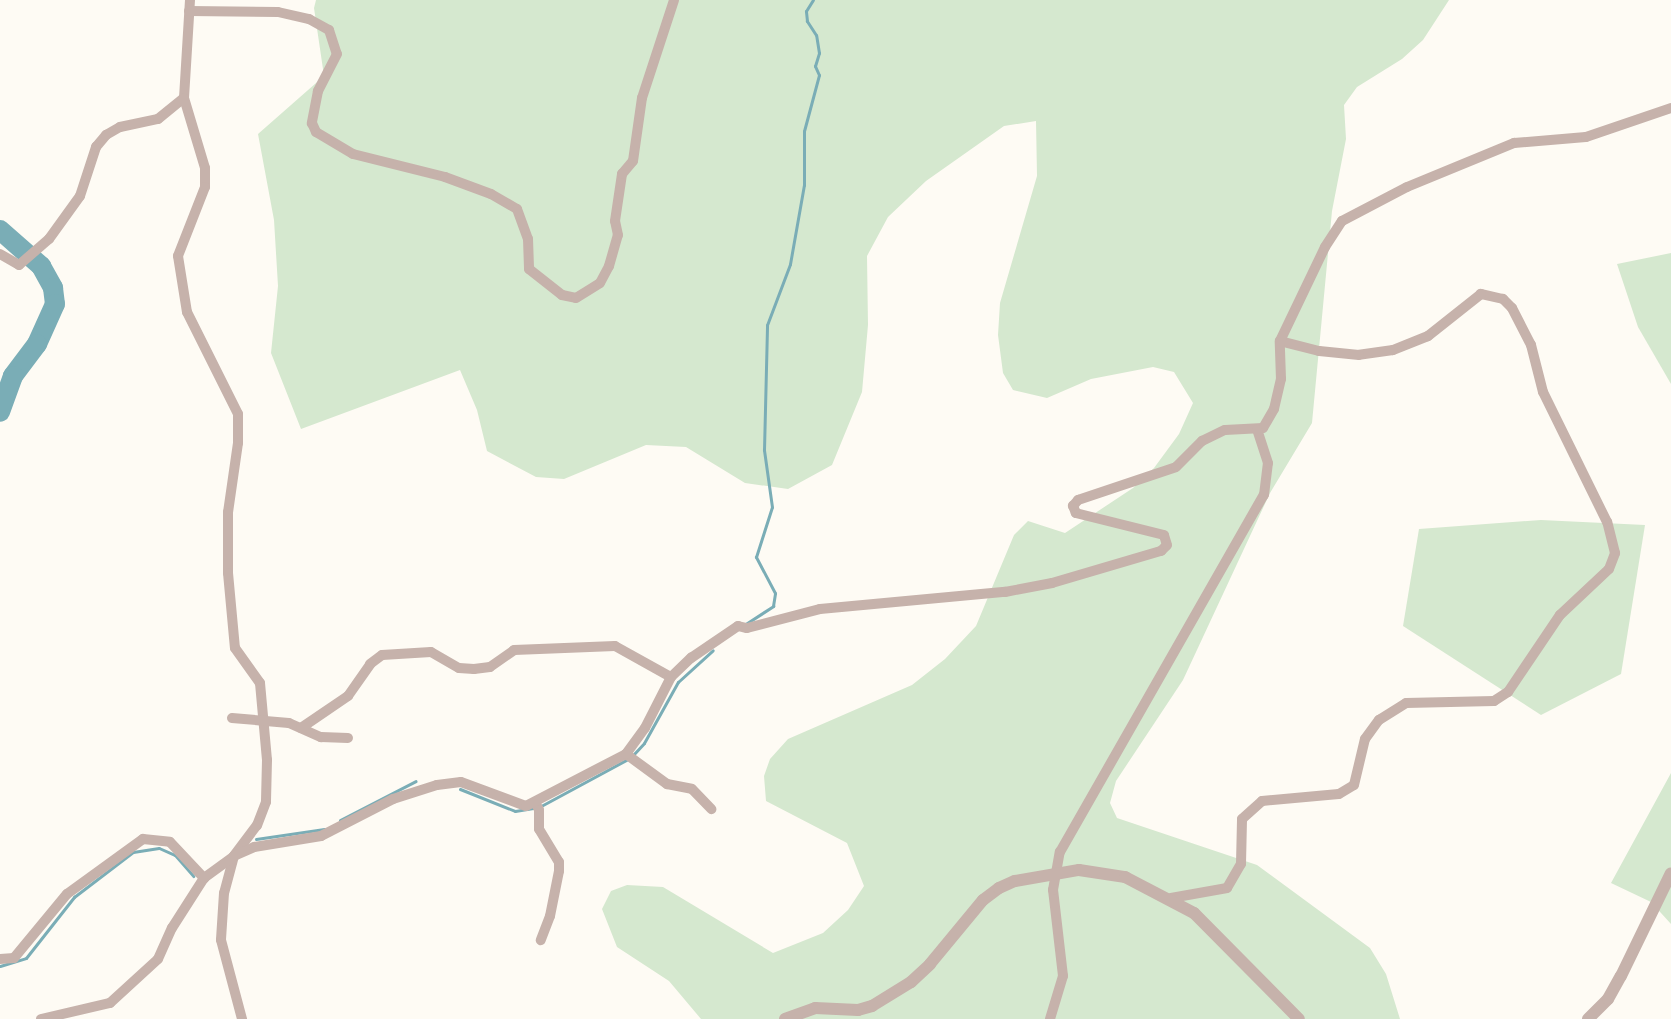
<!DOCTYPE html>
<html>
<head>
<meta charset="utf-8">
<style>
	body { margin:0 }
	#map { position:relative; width:1671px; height:1019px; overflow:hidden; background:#fefbf4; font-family:Poppins,sans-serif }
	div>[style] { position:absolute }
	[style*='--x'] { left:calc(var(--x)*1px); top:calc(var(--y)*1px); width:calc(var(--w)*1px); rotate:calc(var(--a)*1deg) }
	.green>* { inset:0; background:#d5e8cf }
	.stream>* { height:3px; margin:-1.5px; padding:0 1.5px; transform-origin:1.5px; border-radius:1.5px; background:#7aadb6 }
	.river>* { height:20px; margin:-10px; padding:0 10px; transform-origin:10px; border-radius:10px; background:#7aadb6 }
	.minor>* { height:10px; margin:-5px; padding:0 5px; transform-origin:5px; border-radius:5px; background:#c6b2ab }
	.tertiary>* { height:12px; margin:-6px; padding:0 6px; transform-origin:6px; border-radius:6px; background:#c6b2ab }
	span { translate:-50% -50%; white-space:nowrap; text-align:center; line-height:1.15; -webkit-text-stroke:6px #fff; paint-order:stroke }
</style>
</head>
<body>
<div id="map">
	<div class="green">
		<div style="clip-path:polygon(316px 0,1449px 0,1423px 40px,1402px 59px,1357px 87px,1344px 105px,1346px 139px,1332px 211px,1312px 423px,1270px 493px,1183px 680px,1116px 781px,1110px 803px,1117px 818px,1257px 865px,1370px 948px,1386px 974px,1400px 1019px,701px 1019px,669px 981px,617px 947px,602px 909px,611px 891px,627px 885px,663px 887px,773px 953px,823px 933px,848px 910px,864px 886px,847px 843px,766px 801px,764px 776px,770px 759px,788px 739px,912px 685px,945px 659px,976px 626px,1014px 535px,1028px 521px,1065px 533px,1133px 488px,1154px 468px,1179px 434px,1193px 403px,1174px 372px,1153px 367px,1091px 379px,1047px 398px,1013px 390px,1003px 373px,998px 335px,1000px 303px,1037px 176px,1036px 121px,1004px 126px,926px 181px,888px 217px,867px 256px,868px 325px,862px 392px,832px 465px,788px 489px,745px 483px,686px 447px,646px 445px,564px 479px,536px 477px,487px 451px,477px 410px,460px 370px,301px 429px,271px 353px,278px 286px,274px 220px,258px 134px,324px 76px,314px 8px)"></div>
		<div style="clip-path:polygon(1671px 253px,1671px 384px,1638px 327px,1617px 264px)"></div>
		<div style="clip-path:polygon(1541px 520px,1645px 525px,1621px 674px,1541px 715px,1403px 626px,1419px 529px)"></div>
		<div style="clip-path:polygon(1671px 773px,1671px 924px,1651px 902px,1611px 883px)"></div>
	</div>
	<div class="stream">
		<div style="--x:744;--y:625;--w:35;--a:-33"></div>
		<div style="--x:773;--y:606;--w:13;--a:-81"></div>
		<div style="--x:775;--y:593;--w:41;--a:-117.8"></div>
		<div style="--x:756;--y:557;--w:52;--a:-72.3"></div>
		<div style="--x:772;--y:507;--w:58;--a:-98"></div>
		<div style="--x:764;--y:450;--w:125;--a:-88.6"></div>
		<div style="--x:767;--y:325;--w:65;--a:-69.3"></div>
		<div style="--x:790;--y:264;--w:80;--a:-80"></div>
		<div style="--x:804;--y:185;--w:54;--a:-90"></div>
		<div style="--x:804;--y:131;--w:58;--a:-75"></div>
		<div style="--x:819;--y:75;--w:10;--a:-114"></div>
		<div style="--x:815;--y:66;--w:14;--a:-73"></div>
		<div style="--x:819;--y:53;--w:18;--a:-99"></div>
		<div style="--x:816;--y:35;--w:17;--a:-123"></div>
		<div style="--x:807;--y:21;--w:10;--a:-96"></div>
		<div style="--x:806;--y:11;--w:13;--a:-58"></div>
		<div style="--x:633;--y:755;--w:16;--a:-47"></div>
		<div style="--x:644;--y:743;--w:70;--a:-60.9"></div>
		<div style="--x:678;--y:682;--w:47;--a:-42.4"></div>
		<div style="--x:460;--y:789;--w:59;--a:21.8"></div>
		<div style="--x:515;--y:811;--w:20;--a:-9"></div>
		<div style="--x:541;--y:806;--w:99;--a:-28.4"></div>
		<div style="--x:340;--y:820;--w:85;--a:-27.2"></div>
		<div style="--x:256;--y:839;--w:69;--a:-8.4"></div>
		<div style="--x:0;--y:966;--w:27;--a:-17"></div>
		<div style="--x:26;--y:958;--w:78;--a:-51.8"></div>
		<div style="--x:74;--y:897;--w:74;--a:-37.3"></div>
		<div style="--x:133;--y:852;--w:26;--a:-9"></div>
		<div style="--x:159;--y:848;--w:17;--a:24"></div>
		<div style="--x:175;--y:855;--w:28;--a:49"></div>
	</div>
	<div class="river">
		<div style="--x:0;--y:230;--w:55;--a:41.3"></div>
		<div style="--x:41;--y:266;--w:25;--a:61"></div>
		<div style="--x:53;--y:288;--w:16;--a:83"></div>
		<div style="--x:55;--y:304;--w:44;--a:114.2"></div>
		<div style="--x:37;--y:344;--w:40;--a:127"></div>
		<div style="--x:13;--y:376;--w:38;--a:110"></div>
	</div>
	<div class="minor">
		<div style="--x:190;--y:0;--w:98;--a:93.5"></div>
		<div style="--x:184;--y:98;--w:73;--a:73.3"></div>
		<div style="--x:205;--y:168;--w:19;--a:90"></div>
		<div style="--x:205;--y:187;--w:74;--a:111.4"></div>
		<div style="--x:178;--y:256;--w:57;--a:80.9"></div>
		<div style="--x:187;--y:312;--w:114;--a:63.4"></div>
		<div style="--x:238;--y:414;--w:29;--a:90"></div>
		<div style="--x:238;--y:443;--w:70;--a:98.2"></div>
		<div style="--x:228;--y:512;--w:61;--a:90"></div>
		<div style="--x:228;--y:573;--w:75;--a:84.7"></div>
		<div style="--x:235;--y:648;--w:43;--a:54.5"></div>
		<div style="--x:260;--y:683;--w:77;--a:84.8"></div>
		<div style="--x:267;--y:760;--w:42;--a:91.4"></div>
		<div style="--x:266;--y:802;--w:25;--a:111"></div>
		<div style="--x:257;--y:825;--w:39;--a:127"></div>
		<div style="--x:234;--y:856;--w:38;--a:105"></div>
		<div style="--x:224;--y:893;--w:47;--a:93.7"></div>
		<div style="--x:221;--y:940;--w:82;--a:75.1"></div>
		<div style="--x:189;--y:11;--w:89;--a:0.6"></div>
		<div style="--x:278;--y:12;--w:32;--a:13"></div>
		<div style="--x:309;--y:19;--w:23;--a:29"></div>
		<div style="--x:329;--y:30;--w:25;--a:72"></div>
		<div style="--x:337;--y:54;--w:42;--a:117.2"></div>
		<div style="--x:318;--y:91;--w:33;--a:101"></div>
		<div style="--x:312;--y:123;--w:10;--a:66"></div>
		<div style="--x:316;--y:132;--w:43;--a:30.7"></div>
		<div style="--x:353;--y:154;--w:95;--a:14"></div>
		<div style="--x:445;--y:177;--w:49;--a:20.3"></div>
		<div style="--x:491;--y:194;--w:30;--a:30"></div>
		<div style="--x:517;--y:209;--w:32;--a:70"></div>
		<div style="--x:528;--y:239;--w:30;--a:88"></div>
		<div style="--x:529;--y:269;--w:42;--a:38.2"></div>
		<div style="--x:562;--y:295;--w:14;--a:12"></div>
		<div style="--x:576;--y:298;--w:28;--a:-32"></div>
		<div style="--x:600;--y:283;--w:19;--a:-62"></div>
		<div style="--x:609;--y:266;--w:32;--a:-74"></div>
		<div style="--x:618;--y:235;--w:14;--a:-102"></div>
		<div style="--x:615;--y:221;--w:48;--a:-81.5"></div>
		<div style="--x:622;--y:174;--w:17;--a:-50"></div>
		<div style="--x:633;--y:161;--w:64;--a:-81.9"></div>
		<div style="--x:642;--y:98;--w:103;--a:-71.9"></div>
		<div style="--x:0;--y:254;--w:22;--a:30"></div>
		<div style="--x:19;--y:265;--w:40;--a:-41"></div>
		<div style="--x:49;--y:239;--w:53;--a:-54.2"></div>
		<div style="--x:80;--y:196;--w:52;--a:-71.9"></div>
		<div style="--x:96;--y:147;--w:16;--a:-50"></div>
		<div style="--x:106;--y:135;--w:16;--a:-30"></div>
		<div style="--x:120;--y:127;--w:39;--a:-12"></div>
		<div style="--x:158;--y:119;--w:33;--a:-39"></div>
		<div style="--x:232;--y:718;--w:57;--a:5"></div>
		<div style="--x:289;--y:723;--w:35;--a:24"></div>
		<div style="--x:321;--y:737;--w:27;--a:2"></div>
		<div style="--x:301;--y:728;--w:57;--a:-34.2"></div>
		<div style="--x:348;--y:696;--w:39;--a:-55"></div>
		<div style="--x:370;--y:664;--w:15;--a:-37"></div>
		<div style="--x:382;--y:655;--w:49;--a:-3.5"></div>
		<div style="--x:431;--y:652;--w:32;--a:30"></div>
		<div style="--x:459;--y:668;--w:15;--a:4"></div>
		<div style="--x:474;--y:669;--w:16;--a:-7"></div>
		<div style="--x:490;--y:667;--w:29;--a:-35"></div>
		<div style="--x:514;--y:650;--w:101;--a:-2.3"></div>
		<div style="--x:615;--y:646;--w:64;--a:29"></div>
		<div style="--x:626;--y:754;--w:51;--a:36.2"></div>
		<div style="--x:667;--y:784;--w:25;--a:11"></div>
		<div style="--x:692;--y:789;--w:28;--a:46"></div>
		<div style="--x:535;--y:802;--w:9;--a:63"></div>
		<div style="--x:539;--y:810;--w:19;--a:90"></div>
		<div style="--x:539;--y:829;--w:39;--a:59"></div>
		<div style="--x:559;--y:862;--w:9;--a:90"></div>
		<div style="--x:559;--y:871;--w:46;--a:101.3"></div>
		<div style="--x:550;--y:916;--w:26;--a:111"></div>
		<div style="--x:1171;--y:898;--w:57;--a:-10.1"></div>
		<div style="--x:1227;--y:888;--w:28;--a:-60"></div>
		<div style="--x:1241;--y:864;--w:45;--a:-88.7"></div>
		<div style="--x:1242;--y:819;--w:27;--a:-42"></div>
		<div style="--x:1262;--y:801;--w:77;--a:-5.2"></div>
		<div style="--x:1339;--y:794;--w:17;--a:-31"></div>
		<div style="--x:1354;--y:785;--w:47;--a:-76.6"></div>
		<div style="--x:1365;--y:739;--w:24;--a:-54"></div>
		<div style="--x:1379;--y:720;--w:32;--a:-32"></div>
		<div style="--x:1406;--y:703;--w:88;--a:-1.3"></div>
		<div style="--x:1494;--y:701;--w:17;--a:-33"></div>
		<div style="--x:1508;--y:692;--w:93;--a:-56"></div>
		<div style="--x:1560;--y:615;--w:67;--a:-43.2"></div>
		<div style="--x:1609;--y:569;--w:17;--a:-69"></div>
		<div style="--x:1615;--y:553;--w:32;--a:-104"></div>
		<div style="--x:1607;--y:522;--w:145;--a:-116.2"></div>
		<div style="--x:1543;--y:392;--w:49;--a:-104.3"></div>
		<div style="--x:1531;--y:345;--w:42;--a:-117.2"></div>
		<div style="--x:1512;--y:308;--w:13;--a:-135"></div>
		<div style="--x:1503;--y:299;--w:23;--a:-167"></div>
		<div style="--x:1481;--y:294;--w:68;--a:141.6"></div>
		<div style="--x:1428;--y:336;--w:38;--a:158"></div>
		<div style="--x:1393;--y:350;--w:34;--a:172"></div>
		<div style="--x:1359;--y:355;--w:40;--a:-174.3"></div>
		<div style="--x:1319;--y:351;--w:40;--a:-165.6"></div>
		<div style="--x:0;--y:959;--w:14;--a:-4"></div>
		<div style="--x:14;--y:958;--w:83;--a:-50.4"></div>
		<div style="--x:67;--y:894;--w:94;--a:-35.9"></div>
		<div style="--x:143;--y:839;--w:27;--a:6"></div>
		<div style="--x:170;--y:842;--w:50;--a:46.6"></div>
		<div style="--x:41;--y:1019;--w:71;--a:-13.1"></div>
		<div style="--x:110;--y:1003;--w:65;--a:-42.5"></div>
		<div style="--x:158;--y:959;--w:34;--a:-66"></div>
		<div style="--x:172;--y:928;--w:59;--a:-57.4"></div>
		<div style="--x:204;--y:878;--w:37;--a:-36"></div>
		<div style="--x:234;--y:856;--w:22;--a:-24"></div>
		<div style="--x:254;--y:847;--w:68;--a:-9.3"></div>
		<div style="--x:321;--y:836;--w:81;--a:-27.2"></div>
		<div style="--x:393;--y:799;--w:46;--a:-17.7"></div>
		<div style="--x:437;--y:785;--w:24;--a:-7"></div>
		<div style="--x:461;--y:782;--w:69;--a:20.3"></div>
		<div style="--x:526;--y:806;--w:113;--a:-27.5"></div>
		<div style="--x:626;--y:754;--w:32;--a:-54"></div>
		<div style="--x:645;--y:728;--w:57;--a:-63"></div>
		<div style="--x:671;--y:677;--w:28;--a:-44"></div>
		<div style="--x:691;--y:658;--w:57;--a:-34.2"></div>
		<div style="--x:738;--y:626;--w:9;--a:13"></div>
		<div style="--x:747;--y:628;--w:75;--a:-14.6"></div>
		<div style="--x:820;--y:609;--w:186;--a:-5.3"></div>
		<div style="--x:1005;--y:592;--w:48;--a:-10.8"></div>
		<div style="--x:1052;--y:583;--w:114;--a:-16.4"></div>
		<div style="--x:1161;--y:551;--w:8;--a:-45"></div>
		<div style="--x:1167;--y:545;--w:10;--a:-107"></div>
		<div style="--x:1164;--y:535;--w:91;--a:-166"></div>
		<div style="--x:1076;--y:513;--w:8;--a:-113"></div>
		<div style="--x:1073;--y:506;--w:8;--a:-50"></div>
		<div style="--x:1078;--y:500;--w:103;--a:-18.6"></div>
		<div style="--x:1176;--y:467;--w:37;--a:-45"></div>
		<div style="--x:1202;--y:441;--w:25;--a:-26"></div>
		<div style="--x:1225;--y:430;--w:38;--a:-3"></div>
		<div style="--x:1263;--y:428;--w:22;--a:-60"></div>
		<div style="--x:1274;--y:409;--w:31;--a:-77"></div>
		<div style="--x:1281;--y:379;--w:38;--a:-92"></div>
		<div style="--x:1280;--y:341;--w:104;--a:-64.4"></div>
		<div style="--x:1325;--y:247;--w:31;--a:-57"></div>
		<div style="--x:1342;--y:221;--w:73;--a:-27.6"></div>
		<div style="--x:1407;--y:187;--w:116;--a:-22.4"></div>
		<div style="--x:1514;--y:143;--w:72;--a:-4.8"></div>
		<div style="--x:1586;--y:137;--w:90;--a:-18.8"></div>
		<div style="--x:1050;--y:1019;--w:45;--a:-73.2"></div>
		<div style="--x:1063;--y:976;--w:87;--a:-96.6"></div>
		<div style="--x:1053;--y:890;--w:39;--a:-80"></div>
		<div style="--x:1060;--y:852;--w:411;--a:-60.3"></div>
		<div style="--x:1264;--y:495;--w:32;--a:-83"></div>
		<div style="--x:1268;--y:463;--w:35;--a:-108"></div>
	</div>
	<div class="tertiary">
		<div style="--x:785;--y:1019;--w:32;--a:-20"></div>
		<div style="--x:815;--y:1008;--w:43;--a:2.7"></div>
		<div style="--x:858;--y:1010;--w:15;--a:-16"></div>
		<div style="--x:872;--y:1006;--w:46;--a:-31.6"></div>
		<div style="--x:911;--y:982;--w:26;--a:-43"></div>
		<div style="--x:930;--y:964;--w:83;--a:-50.4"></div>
		<div style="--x:983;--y:900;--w:20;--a:-37"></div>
		<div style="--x:999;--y:888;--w:17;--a:-24"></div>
		<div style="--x:1015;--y:881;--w:65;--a:-9.8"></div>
		<div style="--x:1079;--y:870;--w:47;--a:8.7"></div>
		<div style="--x:1125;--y:877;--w:78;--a:27.6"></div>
		<div style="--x:1194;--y:913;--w:149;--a:45.3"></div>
		<div style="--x:1588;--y:1019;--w:28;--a:-45"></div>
		<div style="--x:1608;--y:999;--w:26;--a:-61"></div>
		<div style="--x:1621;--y:976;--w:114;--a:-64.1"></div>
	</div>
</div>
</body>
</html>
